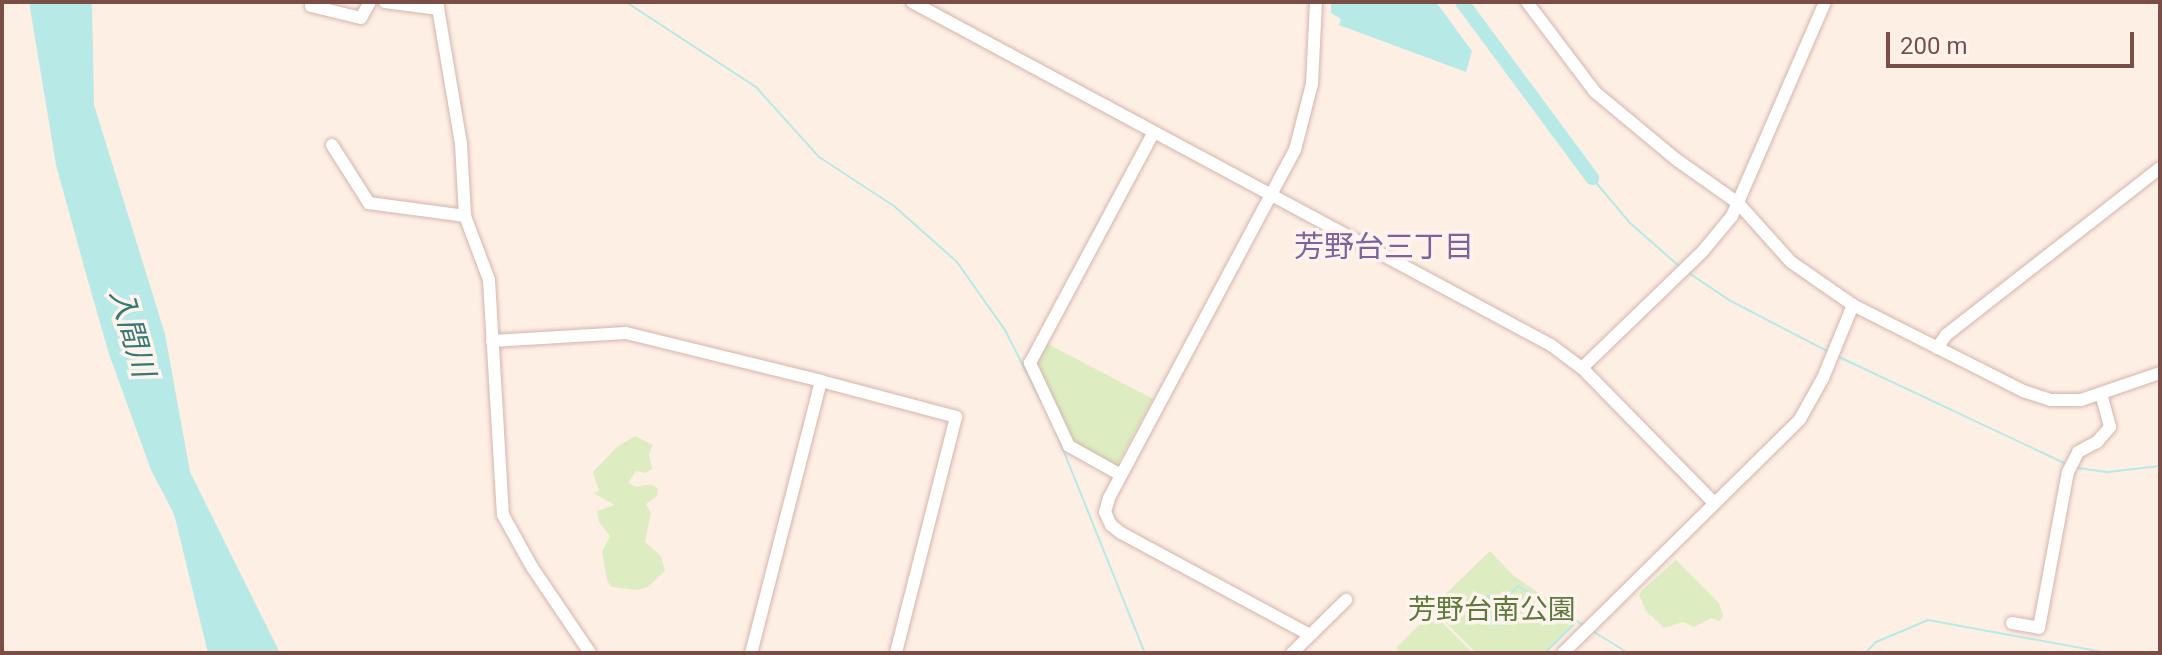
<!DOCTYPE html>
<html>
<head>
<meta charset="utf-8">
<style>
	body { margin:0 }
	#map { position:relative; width:2162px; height:655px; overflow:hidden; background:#feefe5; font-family:Roboto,"Noto Sans JP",sans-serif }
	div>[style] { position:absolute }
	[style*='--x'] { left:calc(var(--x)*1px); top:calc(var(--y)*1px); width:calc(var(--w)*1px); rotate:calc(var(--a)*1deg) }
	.green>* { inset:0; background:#ddedc1 }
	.water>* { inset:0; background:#b7eae6 }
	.stream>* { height:2px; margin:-1px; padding:0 1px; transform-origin:1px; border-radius:1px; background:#b7eae6 }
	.river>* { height:14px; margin:-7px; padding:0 7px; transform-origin:7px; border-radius:7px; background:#b7eae6 }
	.roads { filter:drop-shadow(0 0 2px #d4b5ac) drop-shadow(0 0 2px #d4b5ac) }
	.minor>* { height:12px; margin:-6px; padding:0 6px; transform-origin:6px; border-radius:6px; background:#fff }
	span { translate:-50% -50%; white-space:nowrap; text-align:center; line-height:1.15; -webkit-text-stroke:7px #fff4ed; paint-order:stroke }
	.park-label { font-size:28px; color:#5b7a3c }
	.neighbourhood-label { font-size:30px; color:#7d629e }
	.water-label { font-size:30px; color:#367976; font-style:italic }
	.frame { position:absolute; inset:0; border:4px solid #7a4e47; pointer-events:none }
	.scale { position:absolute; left:1886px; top:32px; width:248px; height:36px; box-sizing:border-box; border:4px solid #7a4e47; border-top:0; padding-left:10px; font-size:24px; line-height:28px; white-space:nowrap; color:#7a4e47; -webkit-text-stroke:6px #fff4ed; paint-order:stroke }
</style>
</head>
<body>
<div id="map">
	<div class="green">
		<div style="clip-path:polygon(1044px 342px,1153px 399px,1117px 465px,1113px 467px,1070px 444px,1033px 363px)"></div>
		<div style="clip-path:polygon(635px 436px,653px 445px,649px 454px,652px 469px,646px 473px,636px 471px,628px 483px,637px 487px,651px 484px,658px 489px,657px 496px,646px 504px,651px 513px,645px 542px,661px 556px,665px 571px,648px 587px,638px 590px,611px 587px,607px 580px,602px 552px,610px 536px,599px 522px,597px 511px,615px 505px,593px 493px,599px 491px,593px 472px,617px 447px)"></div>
		<div style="clip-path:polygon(1490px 551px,1514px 576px,1579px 621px,1546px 653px,1476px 653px,1431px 608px)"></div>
		<div style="clip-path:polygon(1676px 560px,1719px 603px,1723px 616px,1720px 621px,1711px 618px,1694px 627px,1683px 622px,1664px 628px,1646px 611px,1639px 595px,1642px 590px)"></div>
		<div style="clip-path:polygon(1432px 612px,1473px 653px,1401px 653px,1396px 648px)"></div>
	</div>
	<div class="water">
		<div style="clip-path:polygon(29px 2px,92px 2px,94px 105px,165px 334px,190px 472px,280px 653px,208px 653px,174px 514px,151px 470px,109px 354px,88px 281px,56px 165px)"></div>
		<div style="clip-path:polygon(1331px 2px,1436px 2px,1472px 51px,1466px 72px,1339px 25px,1341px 19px,1331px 13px)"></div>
		<div style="clip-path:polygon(1490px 594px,1499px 606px,1506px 606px,1509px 600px,1516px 607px,1518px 615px,1510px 624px,1492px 625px,1482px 616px,1481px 599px)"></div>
	</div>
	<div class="stream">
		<div style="--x:626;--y:2;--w:155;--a:33.2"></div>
		<div style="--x:756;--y:87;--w:94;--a:48"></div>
		<div style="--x:819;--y:157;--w:90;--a:33.2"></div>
		<div style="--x:894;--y:206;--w:84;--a:41.6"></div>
		<div style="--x:957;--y:262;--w:83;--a:54.8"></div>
		<div style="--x:1005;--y:330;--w:80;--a:63.1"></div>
		<div style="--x:1592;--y:178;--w:59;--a:49.8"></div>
		<div style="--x:1630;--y:223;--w:67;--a:41.3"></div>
		<div style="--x:1689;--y:273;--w:48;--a:34"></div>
		<div style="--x:1729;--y:300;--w:113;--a:27.5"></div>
		<div style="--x:1839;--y:357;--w:253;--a:25.2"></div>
		<div style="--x:1056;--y:432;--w:238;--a:68.1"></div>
		<div style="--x:2078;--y:468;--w:30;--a:8"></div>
		<div style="--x:2108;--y:472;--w:52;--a:-6.6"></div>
		<div style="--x:1509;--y:600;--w:6;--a:-81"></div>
		<div style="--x:1510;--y:594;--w:11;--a:-45"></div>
		<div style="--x:1518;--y:586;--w:76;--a:31"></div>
		<div style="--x:1591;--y:630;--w:44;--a:31.9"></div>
		<div style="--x:1545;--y:653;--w:44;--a:-45"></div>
		<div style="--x:1865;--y:653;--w:16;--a:-45"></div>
		<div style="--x:1876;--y:642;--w:56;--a:-22.9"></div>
		<div style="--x:1928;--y:620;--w:182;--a:10.4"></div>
	</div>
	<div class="river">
		<div style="--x:1462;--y:2;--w:219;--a:53.5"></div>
	</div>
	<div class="roads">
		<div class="minor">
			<div style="--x:385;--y:2;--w:54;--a:7.4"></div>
			<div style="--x:437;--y:2;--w:144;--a:80.4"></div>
			<div style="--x:461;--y:144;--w:72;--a:86.8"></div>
			<div style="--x:465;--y:216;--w:68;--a:69.4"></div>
			<div style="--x:489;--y:280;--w:235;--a:86.6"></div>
			<div style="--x:503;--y:515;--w:60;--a:60.9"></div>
			<div style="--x:532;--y:567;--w:104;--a:56"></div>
			<div style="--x:912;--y:2;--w:725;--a:28.23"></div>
			<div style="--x:1551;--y:345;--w:39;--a:37"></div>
			<div style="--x:1582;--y:368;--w:189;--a:45.6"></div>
			<div style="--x:1527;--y:2;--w:113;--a:52.9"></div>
			<div style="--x:1595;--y:92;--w:107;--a:39.7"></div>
			<div style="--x:1677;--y:160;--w:75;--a:35.2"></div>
			<div style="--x:1738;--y:203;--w:79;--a:48.1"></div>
			<div style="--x:1791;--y:262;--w:75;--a:34.7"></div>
			<div style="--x:1853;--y:305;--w:191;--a:26.8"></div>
			<div style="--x:2023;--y:391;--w:28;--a:18"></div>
			<div style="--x:2050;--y:400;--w:31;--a:0"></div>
			<div style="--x:2081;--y:400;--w:83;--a:-18.9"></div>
			<div style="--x:311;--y:6;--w:51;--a:13.5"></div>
			<div style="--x:361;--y:18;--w:18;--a:-61"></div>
			<div style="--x:332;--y:145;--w:69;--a:57.5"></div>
			<div style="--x:369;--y:203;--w:97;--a:7.7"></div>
			<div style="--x:492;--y:341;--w:134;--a:-3.4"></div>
			<div style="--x:626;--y:333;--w:201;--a:13.8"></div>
			<div style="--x:821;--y:381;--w:281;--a:104.4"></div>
			<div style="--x:1937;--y:348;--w:16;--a:-55"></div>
			<div style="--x:1946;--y:335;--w:271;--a:-38"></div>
			<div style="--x:1582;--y:368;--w:168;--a:-44"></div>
			<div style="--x:1703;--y:251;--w:45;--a:-50.4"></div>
			<div style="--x:1732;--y:216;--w:233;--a:-66.5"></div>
			<div style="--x:821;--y:381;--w:140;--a:14.9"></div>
			<div style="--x:956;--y:417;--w:244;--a:104.3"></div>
			<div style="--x:1121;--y:475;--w:60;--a:-150.9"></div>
			<div style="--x:1069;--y:446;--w:92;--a:-115.2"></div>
			<div style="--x:1030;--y:363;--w:260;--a:-61.8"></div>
			<div style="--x:2012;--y:623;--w:27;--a:10"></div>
			<div style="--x:2039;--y:628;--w:159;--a:-79.5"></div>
			<div style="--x:2068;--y:472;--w:22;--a:-63"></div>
			<div style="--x:2078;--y:452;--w:21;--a:-28"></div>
			<div style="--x:2097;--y:442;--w:20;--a:-49"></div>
			<div style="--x:2110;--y:427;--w:34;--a:-105"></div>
			<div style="--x:1310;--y:635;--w:215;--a:-151.6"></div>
			<div style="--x:1121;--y:533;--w:13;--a:-141"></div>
			<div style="--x:1111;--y:525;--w:14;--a:-115"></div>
			<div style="--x:1105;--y:512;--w:15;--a:-74"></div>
			<div style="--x:1109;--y:498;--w:395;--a:-61.9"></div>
			<div style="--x:1295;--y:150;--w:68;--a:-75.6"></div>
			<div style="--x:1312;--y:84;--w:82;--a:-87.2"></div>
			<div style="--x:1292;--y:653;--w:76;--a:-44.5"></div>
			<div style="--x:1563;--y:653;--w:333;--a:-44.6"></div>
			<div style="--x:1800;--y:419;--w:47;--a:-60.7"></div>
			<div style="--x:1823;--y:378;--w:79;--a:-67.7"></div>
		</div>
	</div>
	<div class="park-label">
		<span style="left:1492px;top:610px">芳野台南公園</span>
	</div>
	<div class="neighbourhood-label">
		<span style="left:1384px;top:247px">芳野台三丁目</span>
	</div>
	<div class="water-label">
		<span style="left:132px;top:333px;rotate:74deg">入間川</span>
	</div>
	<div class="frame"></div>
	<div class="scale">200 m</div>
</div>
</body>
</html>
